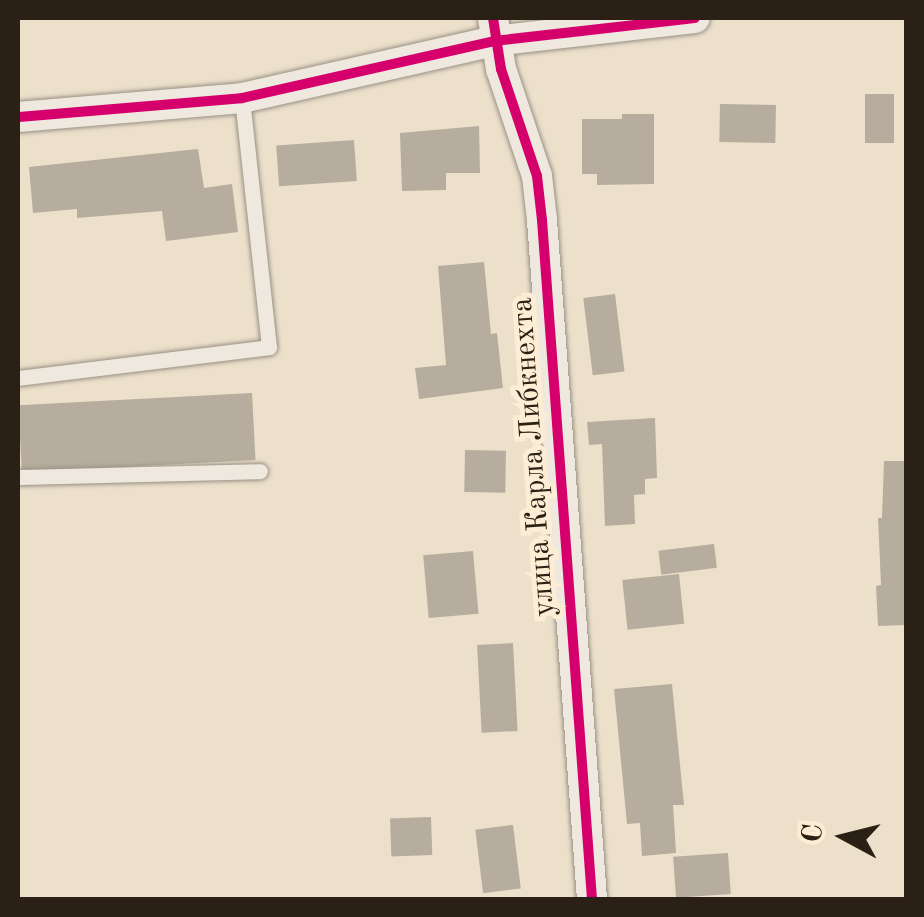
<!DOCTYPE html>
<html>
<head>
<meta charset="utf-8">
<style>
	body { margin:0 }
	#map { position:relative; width:924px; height:917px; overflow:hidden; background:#ece0cb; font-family:"Old Standard TT",serif }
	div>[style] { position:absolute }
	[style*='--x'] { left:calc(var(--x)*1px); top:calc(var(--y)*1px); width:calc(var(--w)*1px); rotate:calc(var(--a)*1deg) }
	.building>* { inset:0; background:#b6ad9e; transform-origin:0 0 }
	.roads { filter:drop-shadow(0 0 2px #999184) drop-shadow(0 0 2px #999184) }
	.service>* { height:15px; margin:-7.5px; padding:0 7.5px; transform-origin:7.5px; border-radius:7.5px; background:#efe8de }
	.minor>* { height:30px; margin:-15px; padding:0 15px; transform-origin:15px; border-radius:15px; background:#efe8de }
	.cycleway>* { height:10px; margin:-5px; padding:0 5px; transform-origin:5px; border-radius:5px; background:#d6006c }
	span { translate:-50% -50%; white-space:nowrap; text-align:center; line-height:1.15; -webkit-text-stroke:10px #fcedd4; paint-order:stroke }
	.street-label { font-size:30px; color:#2b2015 }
	.frame { position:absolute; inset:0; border:20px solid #2b2015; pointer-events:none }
	.north { position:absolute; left:794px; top:787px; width:100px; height:100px; -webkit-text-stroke:8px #fcedd4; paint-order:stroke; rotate:277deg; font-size:28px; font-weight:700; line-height:40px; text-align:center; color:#2b2015 }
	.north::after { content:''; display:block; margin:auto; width:35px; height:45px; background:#2b2015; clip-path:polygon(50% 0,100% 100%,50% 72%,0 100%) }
</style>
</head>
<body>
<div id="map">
	<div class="building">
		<div style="left:865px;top:94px;width:29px;height:49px"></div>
		<div style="left:720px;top:104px;width:56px;height:38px;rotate:1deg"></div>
		<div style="clip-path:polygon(622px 114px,654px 114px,654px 184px,597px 185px,597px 174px,582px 174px,582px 119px,622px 119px)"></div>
		<div style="clip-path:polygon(479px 126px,480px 173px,446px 173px,446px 190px,402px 191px,400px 133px)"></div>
		<div style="left:354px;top:140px;width:41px;height:78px;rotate:86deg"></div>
		<div style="clip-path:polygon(198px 149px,204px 188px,232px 184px,238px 232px,166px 241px,162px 211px,77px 218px,77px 209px,33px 213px,29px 167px)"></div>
		<div style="clip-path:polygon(484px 262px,491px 334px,497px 333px,503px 388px,419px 399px,415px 368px,446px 365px,438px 266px)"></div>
		<div style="left:615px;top:294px;width:78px;height:32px;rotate:83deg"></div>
		<div style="left:252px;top:393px;width:67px;height:234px;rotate:87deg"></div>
		<div style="clip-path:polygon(655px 418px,657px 478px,645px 479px,645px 494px,634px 495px,635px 524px,605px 526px,602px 444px,589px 445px,587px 422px)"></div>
		<div style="left:465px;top:450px;width:41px;height:42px;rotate:1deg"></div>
		<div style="clip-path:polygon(884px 461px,906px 461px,906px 625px,878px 626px,876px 586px,881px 585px,878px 518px,882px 518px)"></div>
		<div style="left:714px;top:544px;width:24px;height:56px;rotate:83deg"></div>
		<div style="left:473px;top:551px;width:63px;height:50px;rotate:85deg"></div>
		<div style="left:679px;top:574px;width:50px;height:57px;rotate:84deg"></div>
		<div style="left:513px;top:643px;width:88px;height:36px;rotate:87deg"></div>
		<div style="clip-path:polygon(672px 684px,684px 805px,673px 805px,676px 853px,642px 856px,640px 823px,627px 824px,614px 689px)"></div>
		<div style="left:431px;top:817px;width:38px;height:41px;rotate:88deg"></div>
		<div style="left:513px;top:825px;width:64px;height:38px;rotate:83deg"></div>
		<div style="left:728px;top:853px;width:41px;height:55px;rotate:86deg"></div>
	</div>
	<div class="roads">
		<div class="service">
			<div style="--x:18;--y:378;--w:253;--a:-7"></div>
			<div style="--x:269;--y:347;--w:250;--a:-96.2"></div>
			<div style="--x:18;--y:477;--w:242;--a:-1.4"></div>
		</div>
		<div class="minor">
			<div style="--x:493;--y:18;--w:52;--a:81.1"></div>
			<div style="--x:501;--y:69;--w:113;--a:71.4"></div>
			<div style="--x:537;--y:176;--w:44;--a:83.5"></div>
			<div style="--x:542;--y:220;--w:682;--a:85.79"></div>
			<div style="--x:18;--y:117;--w:225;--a:-4.8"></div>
			<div style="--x:242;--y:98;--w:258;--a:-12.7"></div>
			<div style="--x:494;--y:41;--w:202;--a:-6.5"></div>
		</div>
	</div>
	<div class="cycleway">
		<div style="--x:493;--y:18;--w:52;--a:81.1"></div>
		<div style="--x:501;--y:69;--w:113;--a:71.4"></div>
		<div style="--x:537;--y:176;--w:44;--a:83.5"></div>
		<div style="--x:542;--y:220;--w:682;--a:85.79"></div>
		<div style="--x:18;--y:117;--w:225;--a:-4.8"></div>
		<div style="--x:242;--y:98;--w:258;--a:-12.7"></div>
		<div style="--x:494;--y:41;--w:202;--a:-6.5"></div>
	</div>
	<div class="street-label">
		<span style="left:534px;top:457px;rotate:-94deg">улица Карла Либкнехта</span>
	</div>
	<div class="frame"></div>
	<div class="north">С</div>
</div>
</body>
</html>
